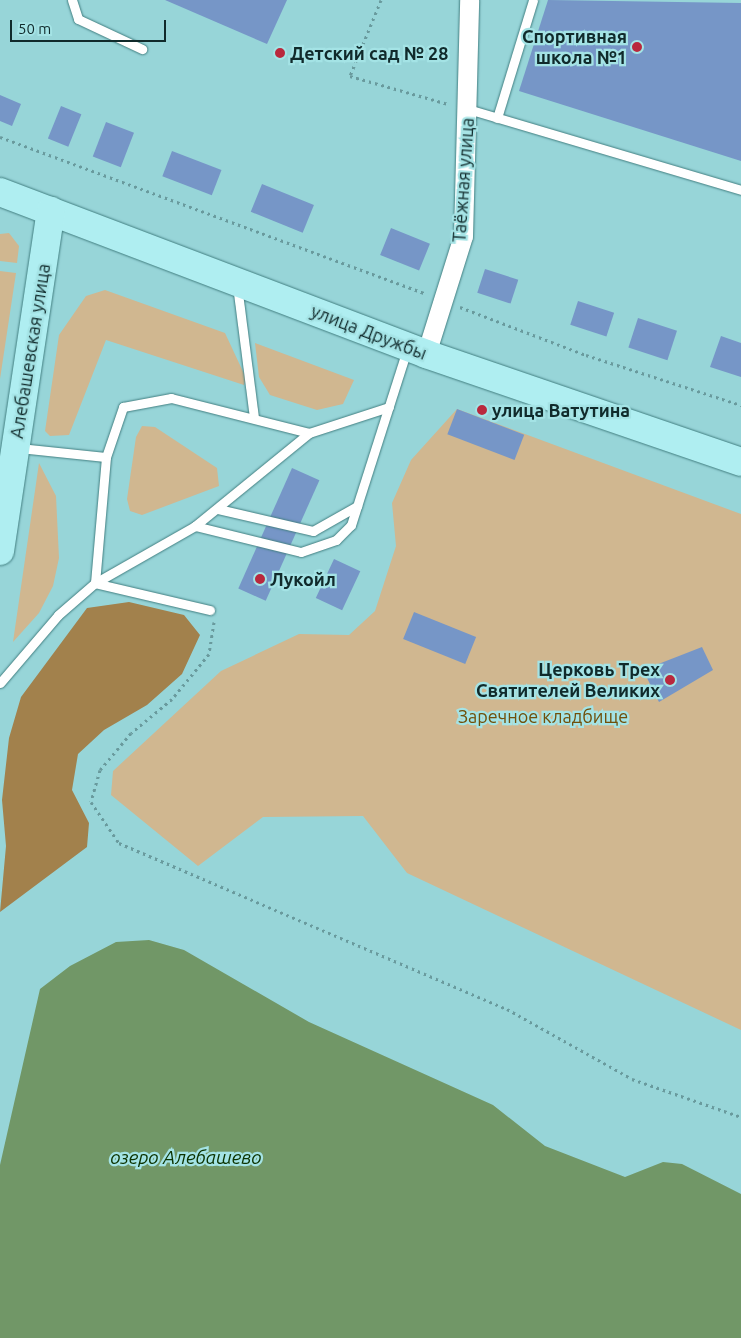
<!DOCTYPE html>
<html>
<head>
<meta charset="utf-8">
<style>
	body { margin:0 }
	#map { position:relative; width:741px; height:1338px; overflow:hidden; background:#97d5d8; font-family:Ubuntu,sans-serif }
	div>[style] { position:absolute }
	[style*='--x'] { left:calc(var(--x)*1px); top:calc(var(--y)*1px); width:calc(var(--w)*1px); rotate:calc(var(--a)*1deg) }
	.green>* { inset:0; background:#d0b790 }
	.forest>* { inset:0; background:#a2814c }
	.water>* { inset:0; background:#719767 }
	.building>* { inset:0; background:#7696c7; transform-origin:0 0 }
	.path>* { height:3px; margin-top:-1.5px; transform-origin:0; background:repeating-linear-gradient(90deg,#699a9d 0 2.5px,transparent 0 6.5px) }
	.roads { filter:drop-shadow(0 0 1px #427f81) drop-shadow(0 0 1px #427f81) }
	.service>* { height:9px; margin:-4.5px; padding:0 4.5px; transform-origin:4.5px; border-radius:4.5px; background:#fff }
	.minor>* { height:19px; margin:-9.5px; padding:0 9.5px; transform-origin:9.5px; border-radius:9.5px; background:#fff }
	.primary>* { height:28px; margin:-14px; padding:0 14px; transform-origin:14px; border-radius:14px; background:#afeef1 }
	.dots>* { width:14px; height:14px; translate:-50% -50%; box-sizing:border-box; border:2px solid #a4e3e5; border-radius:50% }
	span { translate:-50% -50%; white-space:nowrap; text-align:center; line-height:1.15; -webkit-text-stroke:4.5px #a4e3e5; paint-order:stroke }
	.poi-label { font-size:18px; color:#102a2b; font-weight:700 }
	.right { translate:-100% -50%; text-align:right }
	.left { translate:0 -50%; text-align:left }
	.street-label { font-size:18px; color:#102a2b }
	.park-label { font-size:18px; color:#704f0a }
	.water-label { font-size:19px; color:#0c3300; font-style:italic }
	.scale { position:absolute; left:10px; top:20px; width:156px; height:22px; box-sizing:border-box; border:2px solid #102a2b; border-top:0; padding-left:6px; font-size:15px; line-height:18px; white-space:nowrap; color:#102a2b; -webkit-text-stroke:4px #a4e3e5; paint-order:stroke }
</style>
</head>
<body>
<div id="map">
	<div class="green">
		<div style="clip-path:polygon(9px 233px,19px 246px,17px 263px,0 261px,0 234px)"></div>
		<div style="clip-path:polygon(0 271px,16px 273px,0 379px)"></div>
		<div style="clip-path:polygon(105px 290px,225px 333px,246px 378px,244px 385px,106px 340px,69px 435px,50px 436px,45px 431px,59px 335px,86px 296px)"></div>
		<div style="clip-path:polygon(255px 343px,354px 380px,343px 404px,317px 410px,270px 395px,259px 377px)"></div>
		<div style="clip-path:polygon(457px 409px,741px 514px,741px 1030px,407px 873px,363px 816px,263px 817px,198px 866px,111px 795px,113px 771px,221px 671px,299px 634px,349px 635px,375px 611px,396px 546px,392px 503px,411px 460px)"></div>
		<div style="clip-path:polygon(142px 426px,155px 427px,217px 468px,219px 486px,142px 515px,130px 511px,127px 499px,136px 437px)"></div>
		<div style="clip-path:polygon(39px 463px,56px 496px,59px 558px,53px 586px,39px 613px,13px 642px)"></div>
	</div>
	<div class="forest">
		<div style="clip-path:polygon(129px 602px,184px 615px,200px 635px,182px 674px,147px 705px,104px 730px,78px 754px,72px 790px,89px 823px,87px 847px,0 912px,6px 846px,2px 800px,9px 738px,21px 697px,87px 608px)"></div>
	</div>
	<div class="water">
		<div style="clip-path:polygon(149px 940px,184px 950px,309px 1022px,493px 1105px,545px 1146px,625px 1177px,663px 1162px,682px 1164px,741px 1194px,741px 1338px,0 1338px,0 1165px,40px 989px,70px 966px,116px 942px)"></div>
	</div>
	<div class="building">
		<div style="clip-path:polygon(165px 0,287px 0,267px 44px)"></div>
		<div style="clip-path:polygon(548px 0,741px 3px,741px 161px,519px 91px)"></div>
		<div style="clip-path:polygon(0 95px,21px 104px,12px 126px,0 121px)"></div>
		<div style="left:61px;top:106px;width:22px;height:35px;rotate:22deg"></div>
		<div style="left:106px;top:122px;width:30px;height:37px;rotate:21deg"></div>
		<div style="left:172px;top:151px;width:53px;height:27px;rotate:21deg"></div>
		<div style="left:262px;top:184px;width:56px;height:30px;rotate:22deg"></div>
		<div style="left:391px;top:228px;width:42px;height:29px;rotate:22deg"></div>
		<div style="left:485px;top:269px;width:35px;height:25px;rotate:18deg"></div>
		<div style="left:578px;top:301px;width:38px;height:25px;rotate:18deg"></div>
		<div style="left:638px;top:318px;width:41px;height:31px;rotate:18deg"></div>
		<div style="clip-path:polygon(721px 336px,741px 343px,741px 377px,710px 367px)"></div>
		<div style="left:457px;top:409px;width:72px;height:27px;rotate:21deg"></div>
		<div style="left:292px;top:468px;width:30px;height:132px;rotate:24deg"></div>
		<div style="left:334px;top:559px;width:29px;height:43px;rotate:25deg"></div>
		<div style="left:414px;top:612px;width:67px;height:29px;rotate:22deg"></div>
		<div style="clip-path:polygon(702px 647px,713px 670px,659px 702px,643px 670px)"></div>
	</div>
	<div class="path">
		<div style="--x:381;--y:0;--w:82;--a:112.2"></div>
		<div style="--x:350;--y:76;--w:102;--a:15.9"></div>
		<div style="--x:0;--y:137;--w:454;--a:20.2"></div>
		<div style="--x:460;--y:307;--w:135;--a:20.9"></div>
		<div style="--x:586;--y:355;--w:163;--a:17.9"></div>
		<div style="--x:214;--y:622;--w:32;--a:99"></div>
		<div style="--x:209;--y:654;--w:58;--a:129.4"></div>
		<div style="--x:172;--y:699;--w:53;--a:140.3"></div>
		<div style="--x:131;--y:733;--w:48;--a:130"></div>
		<div style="--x:100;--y:770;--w:33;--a:106"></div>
		<div style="--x:91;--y:802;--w:50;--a:55.7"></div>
		<div style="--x:119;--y:843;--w:422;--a:23.2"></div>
		<div style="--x:507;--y:1009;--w:143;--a:29.2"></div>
		<div style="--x:632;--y:1079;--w:115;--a:19.2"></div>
	</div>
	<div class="roads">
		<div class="service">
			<div style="--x:72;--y:0;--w:20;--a:72"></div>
			<div style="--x:78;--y:19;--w:71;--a:25.1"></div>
			<div style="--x:468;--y:109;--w:285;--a:16.5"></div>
			<div style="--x:497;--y:118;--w:123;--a:-73"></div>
			<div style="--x:237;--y:285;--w:134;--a:82.7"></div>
			<div style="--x:19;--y:448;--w:87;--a:5.9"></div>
			<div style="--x:218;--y:509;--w:98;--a:13"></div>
			<div style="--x:313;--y:531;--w:51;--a:-29.6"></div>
			<div style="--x:195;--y:526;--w:109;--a:13.8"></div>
			<div style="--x:301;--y:552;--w:37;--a:-19"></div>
			<div style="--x:336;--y:540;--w:21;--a:-45"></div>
			<div style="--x:351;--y:525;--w:185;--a:-72.3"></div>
			<div style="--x:210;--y:610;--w:118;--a:-166.8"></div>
			<div style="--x:95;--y:583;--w:126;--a:-85"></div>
			<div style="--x:106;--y:457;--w:53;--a:-71.2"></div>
			<div style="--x:123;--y:407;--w:49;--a:-10.6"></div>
			<div style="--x:171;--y:398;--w:142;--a:14.2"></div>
			<div style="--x:309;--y:433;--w:84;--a:-18"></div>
			<div style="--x:0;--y:683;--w:89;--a:-49.5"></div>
			<div style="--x:58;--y:615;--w:49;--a:-40.9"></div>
			<div style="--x:95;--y:583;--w:115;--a:-29.7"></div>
			<div style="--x:195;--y:526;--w:147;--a:-39.2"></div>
		</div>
		<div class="minor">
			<div style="--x:426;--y:354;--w:124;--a:-72.6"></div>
			<div style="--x:463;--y:236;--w:236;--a:-88.5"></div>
		</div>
		<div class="primary">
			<div style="--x:0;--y:192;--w:456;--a:20.8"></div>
			<div style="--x:426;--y:354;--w:333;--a:18.9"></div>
			<div style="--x:0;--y:551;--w:344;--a:-81.5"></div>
		</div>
	</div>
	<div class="dots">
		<div style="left:637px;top:47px;background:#b9283d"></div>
		<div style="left:280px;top:53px;background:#b9283d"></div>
		<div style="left:482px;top:410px;background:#b9283d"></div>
		<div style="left:260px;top:579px;background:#b9283d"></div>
		<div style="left:670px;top:680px;background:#b9283d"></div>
	</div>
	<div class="poi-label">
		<span class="right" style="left:627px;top:47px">Спортивная<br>школа №1</span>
		<span class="left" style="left:290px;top:53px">Детский сад № 28</span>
		<span class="left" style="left:492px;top:410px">улица Ватутина</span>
		<span class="left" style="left:270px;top:579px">Лукойл</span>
		<span class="right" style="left:660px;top:680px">Церковь Трех<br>Святителей Великих</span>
	</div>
	<div class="street-label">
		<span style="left:463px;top:180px;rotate:-86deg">Таёжная улица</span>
		<span style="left:369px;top:332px;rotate:21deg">улица Дружбы</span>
		<span style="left:30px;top:351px;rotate:-81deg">Алебашевская улица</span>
	</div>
	<div class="park-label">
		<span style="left:543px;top:716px">Заречное кладбище</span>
	</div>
	<div class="water-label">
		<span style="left:186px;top:1158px">озеро Алебашево</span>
	</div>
	<div class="scale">50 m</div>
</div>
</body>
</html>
